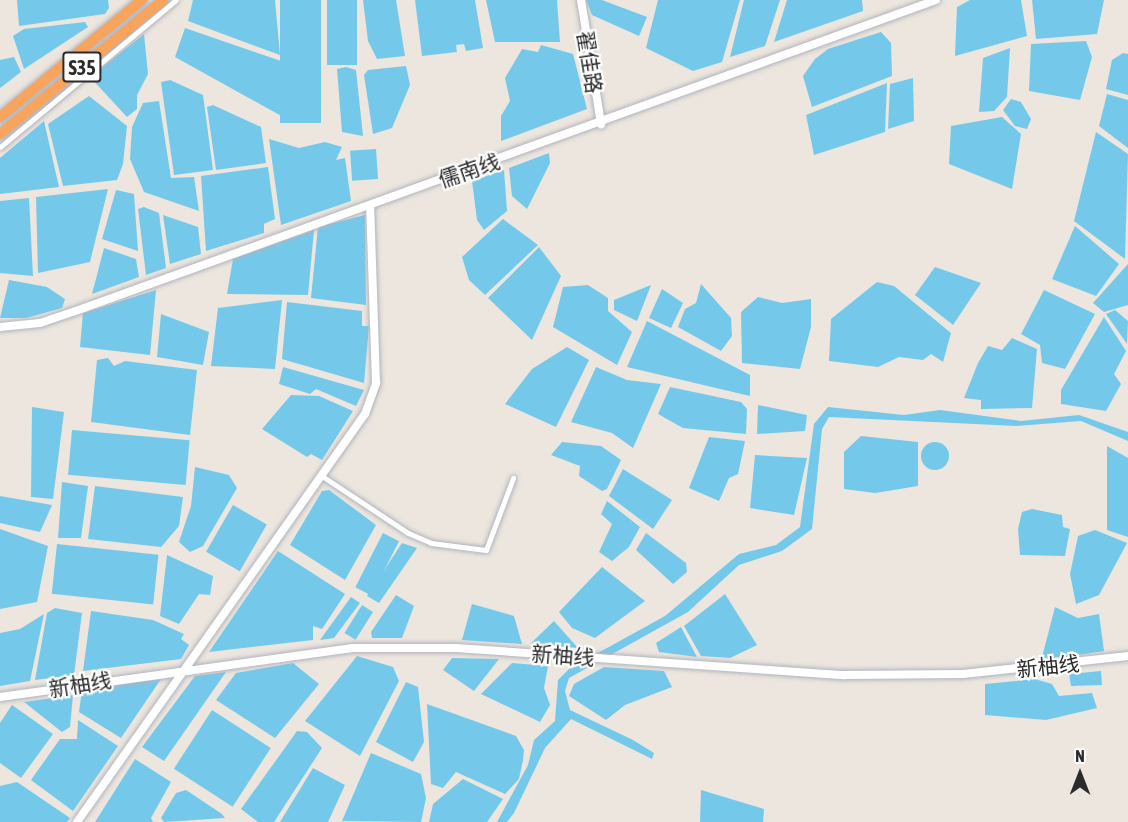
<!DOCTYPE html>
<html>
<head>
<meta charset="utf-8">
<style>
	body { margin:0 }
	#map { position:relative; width:1128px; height:822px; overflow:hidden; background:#ece6de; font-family:"Asap Condensed","Noto Sans SC",sans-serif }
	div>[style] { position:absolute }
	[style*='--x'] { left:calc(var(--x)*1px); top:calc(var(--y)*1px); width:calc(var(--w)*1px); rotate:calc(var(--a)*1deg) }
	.water>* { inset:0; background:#74c9eb; transform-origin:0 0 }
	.round { border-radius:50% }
	.roads { filter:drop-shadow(0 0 2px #b1b4be) drop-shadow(0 0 2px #b1b4be) }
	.street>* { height:5px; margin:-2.5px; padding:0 2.5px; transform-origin:2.5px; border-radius:2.5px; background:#fff }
	.secondary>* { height:8px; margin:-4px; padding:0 4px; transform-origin:4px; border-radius:4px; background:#fff }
	.highway>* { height:10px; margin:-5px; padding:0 5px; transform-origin:5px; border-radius:5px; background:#f9a45c }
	span { translate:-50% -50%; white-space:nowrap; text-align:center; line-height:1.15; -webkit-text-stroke:4.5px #fff; paint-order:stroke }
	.shield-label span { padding:2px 4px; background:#fff; border:2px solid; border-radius:4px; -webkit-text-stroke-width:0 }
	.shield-label { font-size:20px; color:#2b2b2b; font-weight:700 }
	.street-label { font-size:21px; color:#2b2b2b }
	.north { position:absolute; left:1050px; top:744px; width:60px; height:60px; -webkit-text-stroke:4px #fff; paint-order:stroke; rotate:0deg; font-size:16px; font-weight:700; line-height:24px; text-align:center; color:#2b2b2b }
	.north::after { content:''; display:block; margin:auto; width:21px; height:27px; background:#2b2b2b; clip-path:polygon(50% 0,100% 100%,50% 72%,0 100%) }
</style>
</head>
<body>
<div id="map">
	<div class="water">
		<div style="clip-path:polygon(17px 0,108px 0,109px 8px,105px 14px,19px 26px)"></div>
		<div style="clip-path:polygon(193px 0,275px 0,280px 55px,188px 21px)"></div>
		<div style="left:280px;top:0;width:41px;height:123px"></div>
		<div style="left:327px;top:0;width:30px;height:65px"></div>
		<div style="clip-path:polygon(363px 0,396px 0,405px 56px,377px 59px,368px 41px)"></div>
		<div style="clip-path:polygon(415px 0,475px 0,483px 48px,466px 51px,464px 44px,456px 45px,457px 52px,422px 56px)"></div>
		<div style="clip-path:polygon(486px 0,557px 0,560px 42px,495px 42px)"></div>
		<div style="clip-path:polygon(586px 0,602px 0,647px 17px,639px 36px,592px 15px)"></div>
		<div style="clip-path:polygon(658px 0,740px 0,722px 62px,693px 71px,646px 48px)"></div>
		<div style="clip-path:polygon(744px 0,780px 0,765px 46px,730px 57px)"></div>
		<div style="clip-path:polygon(787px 0,862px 0,863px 11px,774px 42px)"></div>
		<div style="clip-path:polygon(970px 0,1021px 0,1027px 36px,955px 56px,957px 7px)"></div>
		<div style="clip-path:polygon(1032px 0,1104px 0,1097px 34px,1036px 39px)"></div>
		<div style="clip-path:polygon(85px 22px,88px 27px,24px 69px,13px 36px,24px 29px)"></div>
		<div style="clip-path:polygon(185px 28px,284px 62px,285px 118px,175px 57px)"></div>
		<div style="clip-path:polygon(881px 32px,891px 43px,892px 76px,812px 107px,803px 76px,815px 59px,828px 49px)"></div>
		<div style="clip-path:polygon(144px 34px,148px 74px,137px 95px,137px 109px,127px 117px,90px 77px)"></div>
		<div style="clip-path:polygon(1086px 41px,1092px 57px,1080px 100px,1029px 91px,1031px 44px)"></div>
		<div style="clip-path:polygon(541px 45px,573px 54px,587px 109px,501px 141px,501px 116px,510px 101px,505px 78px,522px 49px,538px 52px)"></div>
		<div style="clip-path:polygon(1010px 48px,1007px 97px,994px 111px,979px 112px,983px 58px)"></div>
		<div style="clip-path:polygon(1123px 53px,1128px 54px,1128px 95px,1106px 89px,1112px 60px)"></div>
		<div style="clip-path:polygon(14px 57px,21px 72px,0 88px,0 60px)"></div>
		<div style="clip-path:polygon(406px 66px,410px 85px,392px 128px,373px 134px,364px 75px,368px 70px)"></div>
		<div style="clip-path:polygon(346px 67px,356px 70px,363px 136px,342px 132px,337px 69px)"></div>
		<div style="clip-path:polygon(913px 78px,914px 121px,888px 129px,890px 84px)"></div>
		<div style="clip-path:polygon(170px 80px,203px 95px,213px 170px,174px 175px,161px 82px)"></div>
		<div style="clip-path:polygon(887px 83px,885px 132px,814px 155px,806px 115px)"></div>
		<div style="clip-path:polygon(1107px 94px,1128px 100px,1128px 148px,1099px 126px)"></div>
		<div style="clip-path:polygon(89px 96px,127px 126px,123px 164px,117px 180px,63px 186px,48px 124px)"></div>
		<div style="clip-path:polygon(1011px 99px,1021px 102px,1031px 119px,1027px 129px,1015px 126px,1003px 110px)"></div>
		<div style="clip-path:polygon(159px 101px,171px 178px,194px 177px,199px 211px,144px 192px,130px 159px,132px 127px,143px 103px)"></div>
		<div style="clip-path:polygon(213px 105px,261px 127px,266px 163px,216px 170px,207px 107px)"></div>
		<div style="clip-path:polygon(1002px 117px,1021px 134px,1012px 189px,949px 164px,951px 126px)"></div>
		<div style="clip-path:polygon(44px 121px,59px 187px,0 194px,0 158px)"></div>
		<div style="clip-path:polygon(1096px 132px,1128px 154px,1125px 259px,1074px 221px)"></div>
		<div style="clip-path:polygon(269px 139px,299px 148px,325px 142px,342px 147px,336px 160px,345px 158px,351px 201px,281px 225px)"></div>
		<div style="left:376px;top:149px;width:30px;height:26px;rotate:86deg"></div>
		<div style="clip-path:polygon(549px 153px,550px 163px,527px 209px,512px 196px,509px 168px)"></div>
		<div style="clip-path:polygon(268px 167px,275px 219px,264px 224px,264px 233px,206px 251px,201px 176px)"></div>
		<div style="clip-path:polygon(504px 170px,507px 211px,484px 230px,477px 220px,472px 181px)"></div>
		<div style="clip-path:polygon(108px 189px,90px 262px,38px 273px,36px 197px)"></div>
		<div style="clip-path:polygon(116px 190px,134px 194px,138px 251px,102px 239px)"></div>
		<div style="clip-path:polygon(29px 198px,33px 276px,0 273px,0 201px)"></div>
		<div style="clip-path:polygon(144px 207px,159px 213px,166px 268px,146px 275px,138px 209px)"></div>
		<div style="clip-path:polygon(163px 215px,198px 227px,201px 254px,170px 264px)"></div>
		<div style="clip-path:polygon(365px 215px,366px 305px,311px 298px,318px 227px)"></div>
		<div style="clip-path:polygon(503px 219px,538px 245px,485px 295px,469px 280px,462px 257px)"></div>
		<div style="clip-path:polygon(1075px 226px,1119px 264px,1096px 296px,1052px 279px)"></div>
		<div style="clip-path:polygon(314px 230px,308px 295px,227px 294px,233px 259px)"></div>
		<div style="clip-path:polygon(539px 247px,561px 276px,532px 340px,488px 298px)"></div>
		<div style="clip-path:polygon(104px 248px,136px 259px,139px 277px,92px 294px)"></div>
		<div style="clip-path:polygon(1128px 264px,1128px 305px,1104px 312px,1093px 303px)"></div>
		<div style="clip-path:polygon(935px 267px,981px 283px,953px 325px,915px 295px)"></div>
		<div style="clip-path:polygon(9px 280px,47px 287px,65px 299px,62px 308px,26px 318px,0 318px)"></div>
		<div style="clip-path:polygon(877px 282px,894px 286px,951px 333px,943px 362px,931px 354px,923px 360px,899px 357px,878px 367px,829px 361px,831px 319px)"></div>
		<div style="clip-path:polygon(701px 284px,731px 318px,732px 336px,721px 351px,678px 327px,685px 309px,696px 303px)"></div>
		<div style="clip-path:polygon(588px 285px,608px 298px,608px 311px,632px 332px,617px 365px,553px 327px,563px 287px)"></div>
		<div style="clip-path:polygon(651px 285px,637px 321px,614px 310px,614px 300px)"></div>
		<div style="clip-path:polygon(662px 289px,683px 303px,671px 328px,649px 318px)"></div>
		<div style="clip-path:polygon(156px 290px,150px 355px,80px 347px,83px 313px)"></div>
		<div style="clip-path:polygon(1044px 290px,1095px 314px,1065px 369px,1042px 363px,1040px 345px,1021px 334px)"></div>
		<div style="clip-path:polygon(758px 297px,782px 303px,811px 299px,811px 327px,800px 369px,742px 363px,741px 312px)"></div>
		<div style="clip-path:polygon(282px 300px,275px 369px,211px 366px,218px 308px)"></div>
		<div style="clip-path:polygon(287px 302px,362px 311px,362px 326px,369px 326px,364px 383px,282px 359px)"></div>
		<div style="clip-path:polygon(1115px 310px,1128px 321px,1127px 344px,1106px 314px)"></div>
		<div style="clip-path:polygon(161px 314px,209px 332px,203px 365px,157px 357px)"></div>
		<div style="clip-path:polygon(1104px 317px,1126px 351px,1114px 374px,1121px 384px,1106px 411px,1061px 404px,1061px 390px)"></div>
		<div style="clip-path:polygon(647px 321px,750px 375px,750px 396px,627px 367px)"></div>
		<div style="clip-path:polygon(1012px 338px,1037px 349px,1032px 408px,981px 409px,981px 400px,964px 398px,978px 363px,988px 346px,1002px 350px)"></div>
		<div style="clip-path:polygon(567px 347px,589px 360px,556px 427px,505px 404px,532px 369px)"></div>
		<div style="clip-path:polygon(108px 358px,114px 366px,125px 361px,197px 370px,190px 435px,91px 422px,97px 360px)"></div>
		<div style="clip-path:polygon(283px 367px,364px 390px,356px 406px,316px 389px,310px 394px,279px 384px)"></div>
		<div style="clip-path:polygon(596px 367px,627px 380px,661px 384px,633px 448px,612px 433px,571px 422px)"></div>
		<div style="clip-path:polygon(670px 387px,741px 402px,747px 409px,746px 434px,683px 428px,658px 414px)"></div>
		<div style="clip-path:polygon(291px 395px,319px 396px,353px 411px,322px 460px,311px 454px,307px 457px,262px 429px)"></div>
		<div style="clip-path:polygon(758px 405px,807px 415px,805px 431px,757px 434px)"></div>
		<div style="clip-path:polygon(32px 407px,64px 412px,53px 499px,31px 497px)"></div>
		<div style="clip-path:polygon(828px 407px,904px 415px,940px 410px,1021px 421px,1079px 415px,1128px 432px,1128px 441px,1081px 421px,1016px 426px,829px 417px,822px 429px,812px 529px,782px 551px,739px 565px,688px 612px,569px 678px,565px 691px,570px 710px,633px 740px,654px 753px,652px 759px,571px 719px,545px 748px,514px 813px,507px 822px,497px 822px,528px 765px,534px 740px,555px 721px,558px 680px,569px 669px,665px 616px,739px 554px,776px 545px,800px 527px,814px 424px)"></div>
		<div style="left:72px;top:430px;width:118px;height:45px;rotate:5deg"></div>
		<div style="clip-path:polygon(861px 436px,918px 442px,918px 486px,875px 493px,844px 489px,844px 452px)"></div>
		<div style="clip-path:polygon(709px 437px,745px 441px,738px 474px,729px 478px,719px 501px,689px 488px)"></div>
		<div style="clip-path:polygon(562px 442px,601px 446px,621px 460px,607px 489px,602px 491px,579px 476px,580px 466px,551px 455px)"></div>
		<div class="round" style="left:921px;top:442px;width:28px;height:28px"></div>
		<div style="clip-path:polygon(1107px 446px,1128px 458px,1128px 537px,1107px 530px)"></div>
		<div style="clip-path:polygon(755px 455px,807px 458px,794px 515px,750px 508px)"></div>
		<div style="clip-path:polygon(195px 467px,229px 475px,237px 488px,203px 546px,190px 552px,179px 542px,191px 506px)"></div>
		<div style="clip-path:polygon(623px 469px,672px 500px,653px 529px,609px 496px)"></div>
		<div style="clip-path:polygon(62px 482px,88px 486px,81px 538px,58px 538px)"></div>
		<div style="clip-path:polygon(95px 486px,183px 497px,179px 526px,161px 547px,88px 539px)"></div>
		<div style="clip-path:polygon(329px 490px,376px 525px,345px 580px,290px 545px,322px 491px)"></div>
		<div style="clip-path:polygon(0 496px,52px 505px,40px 532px,0 523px)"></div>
		<div style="clip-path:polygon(607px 501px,640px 527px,629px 547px,612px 561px,599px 552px,612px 524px,601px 514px)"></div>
		<div style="left:233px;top:505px;width:39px;height:54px;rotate:30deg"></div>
		<div style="clip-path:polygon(1032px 509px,1062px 515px,1063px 527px,1070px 529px,1065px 556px,1020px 555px,1018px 529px,1022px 512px)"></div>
		<div style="clip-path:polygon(0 529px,48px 546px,37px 602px,0 609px)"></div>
		<div style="clip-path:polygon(1095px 530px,1127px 543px,1099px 595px,1076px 604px,1070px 574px,1078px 536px)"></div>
		<div style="left:383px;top:533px;width:18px;height:61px;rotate:27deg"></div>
		<div style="clip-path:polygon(646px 533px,686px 563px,687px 572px,673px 584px,636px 550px)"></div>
		<div style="clip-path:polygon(402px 543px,417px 548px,379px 603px,367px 596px)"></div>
		<div style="left:57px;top:544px;width:102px;height:50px;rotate:6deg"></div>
		<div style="clip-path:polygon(278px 551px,345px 594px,322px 629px,313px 626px,313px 640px,209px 652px)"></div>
		<div style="clip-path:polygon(167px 555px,213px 576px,210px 595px,199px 594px,179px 624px,160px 616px)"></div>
		<div style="clip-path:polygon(602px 567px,645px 601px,595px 638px,572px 628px,559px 612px)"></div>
		<div style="clip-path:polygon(725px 594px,757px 645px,730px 658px,701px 656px,684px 626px)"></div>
		<div style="clip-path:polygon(396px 595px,414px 606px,402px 638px,372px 638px,371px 632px)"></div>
		<div style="clip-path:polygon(351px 597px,360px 603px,334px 638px,320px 640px)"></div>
		<div style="clip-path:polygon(472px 604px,514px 616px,522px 644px,462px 640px)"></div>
		<div style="left:362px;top:605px;width:13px;height:33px;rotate:32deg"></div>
		<div style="clip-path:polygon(1055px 607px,1078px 618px,1099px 614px,1104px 651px,1041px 661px)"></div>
		<div style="clip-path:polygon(55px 608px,82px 613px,74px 675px,35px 680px,47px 613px)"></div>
		<div style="clip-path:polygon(91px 611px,153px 620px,184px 634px,181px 639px,189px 645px,181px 659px,83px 671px)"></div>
		<div style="clip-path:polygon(44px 614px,30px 681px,0 686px,0 633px,20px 629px)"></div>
		<div style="clip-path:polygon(554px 621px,578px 648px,530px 644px)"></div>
		<div style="clip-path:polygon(681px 627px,697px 657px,659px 652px,656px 643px)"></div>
		<div style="clip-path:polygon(357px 656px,393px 667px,399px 681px,360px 756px,305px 721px)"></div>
		<div style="clip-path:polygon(452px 658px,499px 659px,474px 691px,443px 670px)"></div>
		<div style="clip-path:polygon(293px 663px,319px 684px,275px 738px,216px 700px,236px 673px)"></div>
		<div style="clip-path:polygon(512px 663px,548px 666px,544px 688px,550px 705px,540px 722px,481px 694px)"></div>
		<div style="clip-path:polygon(604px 667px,664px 671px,672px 687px,625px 705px,606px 720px,569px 696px,574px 684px)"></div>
		<div style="clip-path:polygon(1101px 671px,1102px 685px,1071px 686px,1069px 674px)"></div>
		<div style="clip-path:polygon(226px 672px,164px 761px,142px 747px,195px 676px)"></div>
		<div style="clip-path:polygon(161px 679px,121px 738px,79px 712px,82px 690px)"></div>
		<div style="clip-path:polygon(1035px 679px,1052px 684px,1059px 696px,1092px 693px,1097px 708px,1046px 720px,985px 715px,985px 684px)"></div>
		<div style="clip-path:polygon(406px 682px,418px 687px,424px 742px,413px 762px,376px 742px)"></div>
		<div style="clip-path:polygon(73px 695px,70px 727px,62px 732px,24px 702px)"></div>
		<div style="clip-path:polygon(427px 704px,516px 736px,524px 750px,523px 760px,519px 779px,505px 794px,456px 772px,443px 788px,431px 784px)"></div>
		<div style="clip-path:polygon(12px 705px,53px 734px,21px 778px,0 763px,0 723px)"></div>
		<div style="left:212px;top:710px;width:70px;height:70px;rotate:33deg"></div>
		<div style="clip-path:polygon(78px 720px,118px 746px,73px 811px,31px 780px,60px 739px,77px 739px)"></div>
		<div style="clip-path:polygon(297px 731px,307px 732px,322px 748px,274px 822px,258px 822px,241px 809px)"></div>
		<div style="clip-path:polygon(371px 753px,421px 774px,426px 798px,421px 822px,342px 821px)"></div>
		<div style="clip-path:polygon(135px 759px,171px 782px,151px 818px,153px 822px,95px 822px)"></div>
		<div style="clip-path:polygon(313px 768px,345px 785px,328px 822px,280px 822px)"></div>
		<div style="clip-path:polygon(463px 779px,503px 799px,487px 822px,429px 822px,433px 804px)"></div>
		<div style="clip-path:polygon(17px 782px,70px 818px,67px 822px,0 822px,0 786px)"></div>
		<div style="clip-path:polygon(186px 790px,222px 814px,225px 818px,164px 822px,161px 818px,176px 793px)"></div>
		<div style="clip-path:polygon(701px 790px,764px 809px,763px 822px,700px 822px)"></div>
	</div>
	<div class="roads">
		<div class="street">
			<div style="--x:0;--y:147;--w:229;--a:-39.9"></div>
			<div style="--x:322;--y:476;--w:103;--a:33.5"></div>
			<div style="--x:408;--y:533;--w:25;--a:23"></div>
			<div style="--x:431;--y:543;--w:55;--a:7.3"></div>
			<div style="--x:486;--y:550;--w:77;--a:-69.4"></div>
		</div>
		<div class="secondary">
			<div style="--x:581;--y:0;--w:126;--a:80.8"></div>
			<div style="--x:0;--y:327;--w:40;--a:-5.7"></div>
			<div style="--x:40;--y:323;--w:46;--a:-18.8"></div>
			<div style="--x:84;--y:308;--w:906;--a:-19.88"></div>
			<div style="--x:0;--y:697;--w:356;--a:-7.9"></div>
			<div style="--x:353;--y:648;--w:103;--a:0"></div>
			<div style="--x:456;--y:648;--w:389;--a:4"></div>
			<div style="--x:844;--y:675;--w:119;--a:-0.5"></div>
			<div style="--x:963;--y:674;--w:166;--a:-6.2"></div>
			<div style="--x:77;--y:822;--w:499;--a:-54.8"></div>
			<div style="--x:365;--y:414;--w:33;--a:-70"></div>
			<div style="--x:376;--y:383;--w:178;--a:-91.9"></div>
		</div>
		<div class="highway">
			<div style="--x:0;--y:117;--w:184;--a:-39.5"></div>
			<div style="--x:0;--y:134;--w:211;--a:-39.4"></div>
		</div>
	</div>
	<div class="shield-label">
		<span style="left:82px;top:67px">S35</span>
	</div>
	<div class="street-label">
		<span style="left:590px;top:62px;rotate:81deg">翟佳路</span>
		<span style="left:469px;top:170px;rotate:-19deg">儒南线</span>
		<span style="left:563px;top:655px;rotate:4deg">新柚线</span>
		<span style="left:1048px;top:666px;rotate:-6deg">新柚线</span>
		<span style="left:80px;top:684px;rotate:-9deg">新柚线</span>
	</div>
	<div class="north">N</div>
</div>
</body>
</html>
